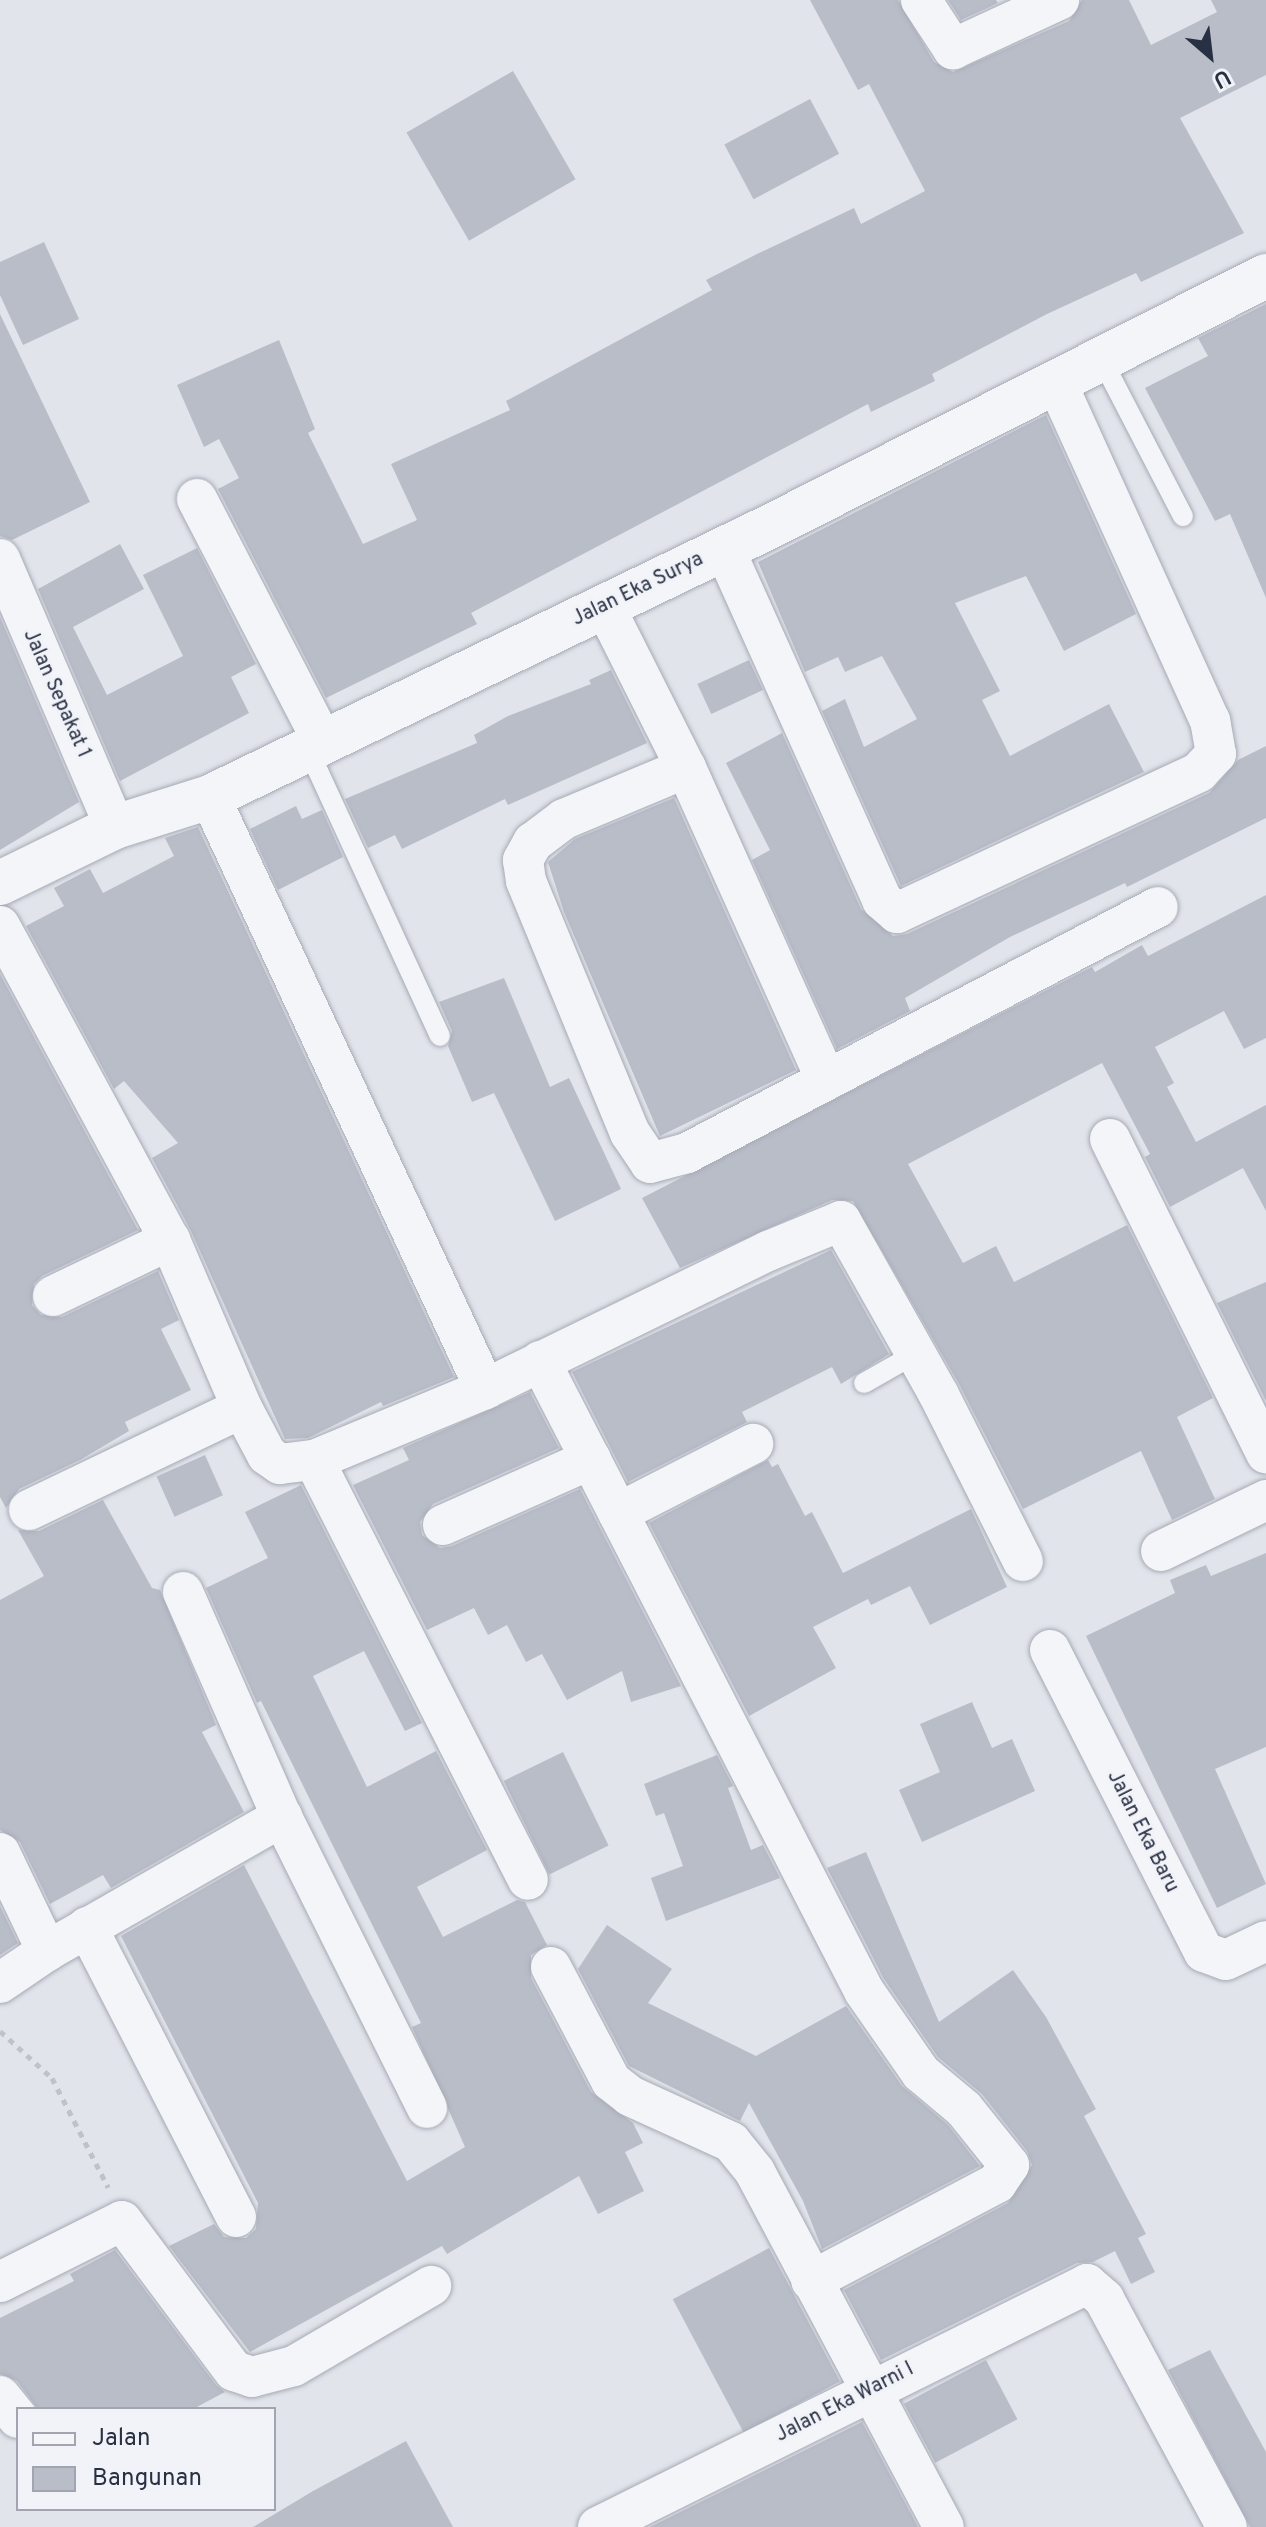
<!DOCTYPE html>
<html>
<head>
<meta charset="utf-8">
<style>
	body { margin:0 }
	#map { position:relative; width:1266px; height:2527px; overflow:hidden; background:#e1e4eb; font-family:Overpass,sans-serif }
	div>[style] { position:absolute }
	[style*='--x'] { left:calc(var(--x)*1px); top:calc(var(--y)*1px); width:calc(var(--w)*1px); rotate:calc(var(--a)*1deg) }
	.building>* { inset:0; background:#b8bdc8; transform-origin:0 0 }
	.path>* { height:5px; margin-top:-2.5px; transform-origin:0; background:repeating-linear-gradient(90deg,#bfc2c9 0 6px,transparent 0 12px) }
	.roads { filter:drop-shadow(0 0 2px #a6aab5) drop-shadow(0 0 2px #a6aab5) }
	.service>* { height:20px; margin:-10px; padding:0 10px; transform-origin:10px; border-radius:10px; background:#f4f5f8 }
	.minor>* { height:40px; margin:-20px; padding:0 20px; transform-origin:20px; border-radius:20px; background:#f4f5f8 }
	.tertiary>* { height:44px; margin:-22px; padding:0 22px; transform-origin:22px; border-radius:22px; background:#f4f5f8 }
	span { translate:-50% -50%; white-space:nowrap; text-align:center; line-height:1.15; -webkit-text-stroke:6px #f1f3f8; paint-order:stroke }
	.street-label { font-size:20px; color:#283043 }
	.legend { position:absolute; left:16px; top:2407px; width:260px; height:104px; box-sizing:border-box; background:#f1f3f8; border:2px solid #a1a5b0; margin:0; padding:10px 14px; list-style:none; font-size:24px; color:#283043 }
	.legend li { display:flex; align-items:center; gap:16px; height:40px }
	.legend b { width:40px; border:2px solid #a1a5b0 }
	.north { position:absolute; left:1170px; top:16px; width:80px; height:80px; -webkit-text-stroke:6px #f1f3f8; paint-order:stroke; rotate:152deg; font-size:22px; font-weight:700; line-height:32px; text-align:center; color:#283043 }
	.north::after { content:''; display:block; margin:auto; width:28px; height:36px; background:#283043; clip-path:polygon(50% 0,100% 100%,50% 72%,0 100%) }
</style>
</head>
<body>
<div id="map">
	<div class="building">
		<div style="clip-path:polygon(810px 0,898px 0,934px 62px,953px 72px,1069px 21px,1082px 0,1129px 0,1151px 45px,1217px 12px,1211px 0,1266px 0,1266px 75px,1180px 118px,1244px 233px,1141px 282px,1136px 273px,1047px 314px,932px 374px,935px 381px,871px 412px,868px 404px,471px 613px,477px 624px,326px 698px,218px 489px,239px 478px,219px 439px,204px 447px,177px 385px,279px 340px,315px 429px,308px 433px,363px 544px,417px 520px,391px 464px,510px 410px,506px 401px,712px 290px,706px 280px,757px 254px,854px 208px,861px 224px,925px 191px,869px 84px,858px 90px)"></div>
		<div style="clip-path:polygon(948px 0,996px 0,998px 3px,961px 20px)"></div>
		<div style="left:513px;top:71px;width:125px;height:123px;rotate:60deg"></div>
		<div style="left:810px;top:99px;width:62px;height:97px;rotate:62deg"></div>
		<div style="clip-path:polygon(44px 242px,79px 319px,23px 345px,0 295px,0 262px)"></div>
		<div style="clip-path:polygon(1266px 304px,1266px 598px,1230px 514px,1215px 521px,1145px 388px,1208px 356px,1198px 338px)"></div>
		<div style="clip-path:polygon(0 314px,90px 502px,12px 540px,0 536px)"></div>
		<div style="clip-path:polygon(1046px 415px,1136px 614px,1064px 651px,1026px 576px,955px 603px,1000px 691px,982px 700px,1010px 756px,1109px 704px,1144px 772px,901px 886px,822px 711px,845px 699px,864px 747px,917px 719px,882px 656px,845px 672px,838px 657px,805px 672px,758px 562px)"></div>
		<div style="clip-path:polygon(120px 544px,144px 589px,73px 627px,107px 695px,183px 656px,143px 575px,197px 548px,256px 664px,231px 677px,249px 713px,120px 781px,38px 589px)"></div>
		<div style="clip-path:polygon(0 617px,79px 802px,0 850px)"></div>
		<div style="left:749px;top:660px;width:33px;height:57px;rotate:65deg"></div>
		<div style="clip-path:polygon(611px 670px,647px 743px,508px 805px,505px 799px,402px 849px,395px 835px,368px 848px,345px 799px,477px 743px,474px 735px,508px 716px,591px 684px,589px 680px)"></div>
		<div style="clip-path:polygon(782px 733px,861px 909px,893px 936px,907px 934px,1209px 793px,1238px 760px,1266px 746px,1266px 818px,1127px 887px,1125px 883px,1010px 937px,905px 998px,910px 1011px,837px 1049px,752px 860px,770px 850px,726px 763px)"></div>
		<div style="clip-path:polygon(674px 798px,796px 1070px,660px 1136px,564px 912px,548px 862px,575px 839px)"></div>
		<div style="clip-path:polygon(296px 806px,302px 819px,322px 810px,343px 857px,278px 890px,250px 829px)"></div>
		<div style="clip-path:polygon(198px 827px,454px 1377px,383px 1406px,381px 1402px,308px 1438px,285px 1439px,191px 1231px,152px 1158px,178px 1143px,124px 1081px,114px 1089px,26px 926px,64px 906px,54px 888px,90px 869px,103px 893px,174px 856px,165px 838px)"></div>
		<div style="clip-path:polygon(1266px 895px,1266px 1038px,1244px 1049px,1224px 1011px,1155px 1047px,1174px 1083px,1167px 1087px,1196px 1142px,1266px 1105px,1266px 1211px,1243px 1168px,1170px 1207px,1145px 1157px,1150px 1154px,1102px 1063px,908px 1164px,963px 1263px,996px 1246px,1014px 1282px,1127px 1225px,1213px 1398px,1177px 1417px,1215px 1499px,1172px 1520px,1141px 1451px,1023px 1509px,959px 1384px,853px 1201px,832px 1200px,680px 1268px,642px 1198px,1092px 967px,1095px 972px,1142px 945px,1148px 956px)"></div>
		<div style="clip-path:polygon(0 974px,138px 1230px,42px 1276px,34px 1284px,32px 1305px,41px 1315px,62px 1317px,158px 1271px,179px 1320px,161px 1329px,191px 1390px,125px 1422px,129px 1431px,80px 1460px,19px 1489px,6px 1508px,0 1497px)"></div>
		<div style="clip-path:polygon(504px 978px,550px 1087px,569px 1078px,621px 1189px,555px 1221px,494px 1093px,472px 1102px,448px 1046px,452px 1031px,439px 1002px)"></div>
		<div style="clip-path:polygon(831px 1250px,889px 1354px,841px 1384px,832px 1367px,742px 1412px,747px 1422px,628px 1482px,572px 1372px)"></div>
		<div style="clip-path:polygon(1266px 1282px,1266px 1401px,1217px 1303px)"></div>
		<div style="clip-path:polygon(530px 1392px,559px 1448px,433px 1504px,420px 1522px,422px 1535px,440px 1548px,452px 1546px,580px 1489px,681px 1686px,631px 1702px,622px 1671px,567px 1700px,542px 1654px,526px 1662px,507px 1625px,488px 1635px,474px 1608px,427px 1630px,353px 1485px,409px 1460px,403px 1448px)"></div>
		<div style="left:205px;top:1455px;width:44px;height:53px;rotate:66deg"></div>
		<div style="clip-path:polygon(768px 1460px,772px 1467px,778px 1464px,805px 1516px,812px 1512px,843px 1573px,971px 1509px,1007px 1587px,930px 1625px,910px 1586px,871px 1605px,868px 1599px,813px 1627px,836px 1668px,749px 1716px,649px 1523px)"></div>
		<div style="clip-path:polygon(301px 1485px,422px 1723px,405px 1731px,364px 1651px,313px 1676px,367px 1787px,436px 1751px,487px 1850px,417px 1887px,443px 1937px,517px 1900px,525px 1902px,547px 1945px,531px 1955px,531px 1978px,591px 2092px,633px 2123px,643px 2143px,625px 2152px,644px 2191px,598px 2214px,579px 2176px,447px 2254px,442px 2246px,250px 2352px,169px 2246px,214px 2224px,224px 2237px,246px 2238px,256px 2229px,258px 2203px,121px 1936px,244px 1865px,407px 2181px,465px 2147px,412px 2027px,421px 2023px,261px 1701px,257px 1703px,206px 1588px,268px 1558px,245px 1512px)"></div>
		<div style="clip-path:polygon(103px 1500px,152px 1588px,160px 1590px,216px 1725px,202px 1732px,244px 1812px,111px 1888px,103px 1875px,50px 1904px,20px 1842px,0 1830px,0 1600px,44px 1576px,18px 1530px,39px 1531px)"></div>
		<div style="clip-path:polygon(1266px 1553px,1266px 1747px,1215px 1769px,1266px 1884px,1217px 1908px,1086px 1636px,1175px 1593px,1170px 1580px,1206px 1565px,1211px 1576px)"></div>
		<div style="clip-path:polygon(972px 1702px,992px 1748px,1012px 1739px,1035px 1791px,922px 1842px,899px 1790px,940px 1772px,920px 1724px)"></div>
		<div style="left:563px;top:1752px;width:104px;height:66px;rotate:64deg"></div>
		<div style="clip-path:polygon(717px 1755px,733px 1786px,728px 1788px,751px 1850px,763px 1845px,780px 1878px,666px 1921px,651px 1878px,683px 1866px,664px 1813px,656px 1816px,644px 1784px)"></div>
		<div style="clip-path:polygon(866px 1852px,939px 2022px,1013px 1970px,1046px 2017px,1096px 2109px,1084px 2116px,1146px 2234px,1138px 2238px,1155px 2272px,1131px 2284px,1115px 2251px,1093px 2262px,1077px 2263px,881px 2360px,844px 2290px,1008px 2203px,1032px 2165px,1027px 2151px,982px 2094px,938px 2057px,884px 1979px,827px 1868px)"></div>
		<div style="clip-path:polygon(0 1906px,18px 1943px,0 1955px)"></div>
		<div style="clip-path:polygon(607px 1925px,672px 1969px,648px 2003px,756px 2056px,846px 2006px,902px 2086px,948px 2125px,980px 2166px,822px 2249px,803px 2201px,749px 2103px,740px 2121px,629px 2066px,578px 1969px)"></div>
		<div style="left:769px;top:2248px;width:151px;height:109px;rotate:62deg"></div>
		<div style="clip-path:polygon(115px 2250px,216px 2385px,225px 2392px,193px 2409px,38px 2409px,17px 2381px,0 2374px,0 2318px,74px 2281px,70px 2274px)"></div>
		<div style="clip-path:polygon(1210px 2350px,1266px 2452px,1266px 2527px,1250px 2527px,1168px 2370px)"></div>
		<div style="left:986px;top:2360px;width:67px;height:93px;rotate:62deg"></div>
		<div style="clip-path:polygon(862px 2422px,918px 2527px,650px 2527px)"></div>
		<div style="clip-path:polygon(406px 2441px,453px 2527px,253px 2527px,313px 2491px)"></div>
	</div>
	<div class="path">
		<div style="--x:0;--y:2031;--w:70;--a:42.1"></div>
		<div style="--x:52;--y:2078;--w:123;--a:62.8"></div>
	</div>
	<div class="roads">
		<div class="service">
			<div style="--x:1102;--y:360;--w:176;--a:62.6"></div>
			<div style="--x:307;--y:747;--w:318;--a:65.3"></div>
			<div style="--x:864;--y:1383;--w:59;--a:-29.6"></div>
		</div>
		<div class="minor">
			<div style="--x:921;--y:0;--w:59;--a:56.9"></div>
			<div style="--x:953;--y:49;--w:117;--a:-24.8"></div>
			<div style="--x:197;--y:499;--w:271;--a:62.6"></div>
			<div style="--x:724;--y:548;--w:386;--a:65.8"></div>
			<div style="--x:882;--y:900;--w:20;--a:41"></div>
			<div style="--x:897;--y:913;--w:333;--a:-25"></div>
			<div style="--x:1199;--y:772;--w:25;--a:-47"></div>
			<div style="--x:1216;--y:754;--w:34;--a:-100"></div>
			<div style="--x:1210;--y:721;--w:373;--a:-114.4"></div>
			<div style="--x:0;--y:559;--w:292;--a:66.8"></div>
			<div style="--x:605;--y:607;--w:180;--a:63.3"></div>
			<div style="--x:686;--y:768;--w:342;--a:65.8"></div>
			<div style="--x:686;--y:768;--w:132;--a:157.3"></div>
			<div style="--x:564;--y:819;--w:39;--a:143"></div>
			<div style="--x:533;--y:842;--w:21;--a:119"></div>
			<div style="--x:523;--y:860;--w:21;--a:82"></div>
			<div style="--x:526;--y:881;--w:273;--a:67.6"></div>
			<div style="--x:630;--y:1133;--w:36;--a:56"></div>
			<div style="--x:650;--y:1163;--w:38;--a:-15"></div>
			<div style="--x:687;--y:1153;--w:531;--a:-27.58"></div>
			<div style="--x:210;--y:797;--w:653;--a:65.08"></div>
			<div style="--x:0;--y:926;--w:357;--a:61.6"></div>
			<div style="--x:170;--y:1240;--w:183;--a:66.8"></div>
			<div style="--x:242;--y:1408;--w:53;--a:62"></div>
			<div style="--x:267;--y:1455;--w:16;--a:35"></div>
			<div style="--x:280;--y:1464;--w:34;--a:-7"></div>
			<div style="--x:314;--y:1460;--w:185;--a:-22.5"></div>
			<div style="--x:485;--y:1389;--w:315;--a:-26"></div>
			<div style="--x:768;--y:1251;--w:79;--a:-22.3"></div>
			<div style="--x:841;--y:1221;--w:200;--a:60.6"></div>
			<div style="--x:939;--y:1395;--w:186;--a:63.2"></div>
			<div style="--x:1110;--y:1139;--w:351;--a:63.6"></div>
			<div style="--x:53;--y:1296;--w:130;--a:-25.6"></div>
			<div style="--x:540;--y:1361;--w:708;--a:62.78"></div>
			<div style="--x:864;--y:1991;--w:100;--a:55.2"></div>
			<div style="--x:921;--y:2073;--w:56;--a:39.9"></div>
			<div style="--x:964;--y:2109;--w:72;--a:51.2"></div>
			<div style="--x:1009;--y:2165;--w:22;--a:124"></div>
			<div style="--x:997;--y:2183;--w:210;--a:152.2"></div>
			<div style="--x:314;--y:1460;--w:471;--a:63"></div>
			<div style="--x:29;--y:1510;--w:236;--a:-25.6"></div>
			<div style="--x:618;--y:1513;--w:152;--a:-27.1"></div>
			<div style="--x:443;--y:1525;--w:162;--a:-24"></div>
			<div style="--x:1161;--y:1551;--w:117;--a:-25.9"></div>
			<div style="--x:183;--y:1592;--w:246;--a:66.3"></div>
			<div style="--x:282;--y:1817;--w:325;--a:63.5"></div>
			<div style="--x:1050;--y:1650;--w:339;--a:63"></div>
			<div style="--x:1204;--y:1952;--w:23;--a:20"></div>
			<div style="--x:1226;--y:1960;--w:44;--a:-25.4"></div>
			<div style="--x:0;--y:1853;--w:109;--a:64.4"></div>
			<div style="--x:47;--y:1951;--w:57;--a:145.8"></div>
			<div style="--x:87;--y:1927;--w:326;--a:62.8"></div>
			<div style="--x:47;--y:1951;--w:271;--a:-29.7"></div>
			<div style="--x:551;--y:1967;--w:129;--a:62.2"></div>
			<div style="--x:611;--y:2081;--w:24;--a:38"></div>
			<div style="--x:630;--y:2096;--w:111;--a:24.5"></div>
			<div style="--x:731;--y:2142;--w:38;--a:51"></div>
			<div style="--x:755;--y:2172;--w:402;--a:62"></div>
			<div style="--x:0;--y:2282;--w:136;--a:-26.6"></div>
			<div style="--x:122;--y:2221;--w:187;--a:53.3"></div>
			<div style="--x:234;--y:2371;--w:19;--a:18"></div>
			<div style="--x:252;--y:2377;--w:43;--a:-14.7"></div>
			<div style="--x:294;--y:2366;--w:159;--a:-30.3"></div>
			<div style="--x:0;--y:2396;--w:28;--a:51"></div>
			<div style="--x:598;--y:2527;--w:546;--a:-26.42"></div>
			<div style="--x:1087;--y:2284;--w:23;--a:41"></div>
			<div style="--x:1104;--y:2299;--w:259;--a:61.7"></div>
		</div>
		<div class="tertiary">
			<div style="--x:0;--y:883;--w:128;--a:-26"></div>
			<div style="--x:115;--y:827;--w:100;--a:-17.5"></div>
			<div style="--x:210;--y:797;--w:621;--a:-25.78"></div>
			<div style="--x:769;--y:527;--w:557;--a:-26.8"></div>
		</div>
	</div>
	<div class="street-label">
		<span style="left:638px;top:590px;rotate:-26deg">Jalan Eka Surya</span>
		<span style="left:56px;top:694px;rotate:66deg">Jalan Sepakat 1</span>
		<span style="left:1142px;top:1832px;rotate:63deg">Jalan Eka Baru</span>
		<span style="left:845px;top:2403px;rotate:-27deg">Jalan Eka Warni I</span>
	</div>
	<ul class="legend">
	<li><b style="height:10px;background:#f4f5f8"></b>Jalan</li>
	<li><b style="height:22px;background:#b8bdc8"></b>Bangunan</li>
	</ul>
	<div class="north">U</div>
</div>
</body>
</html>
